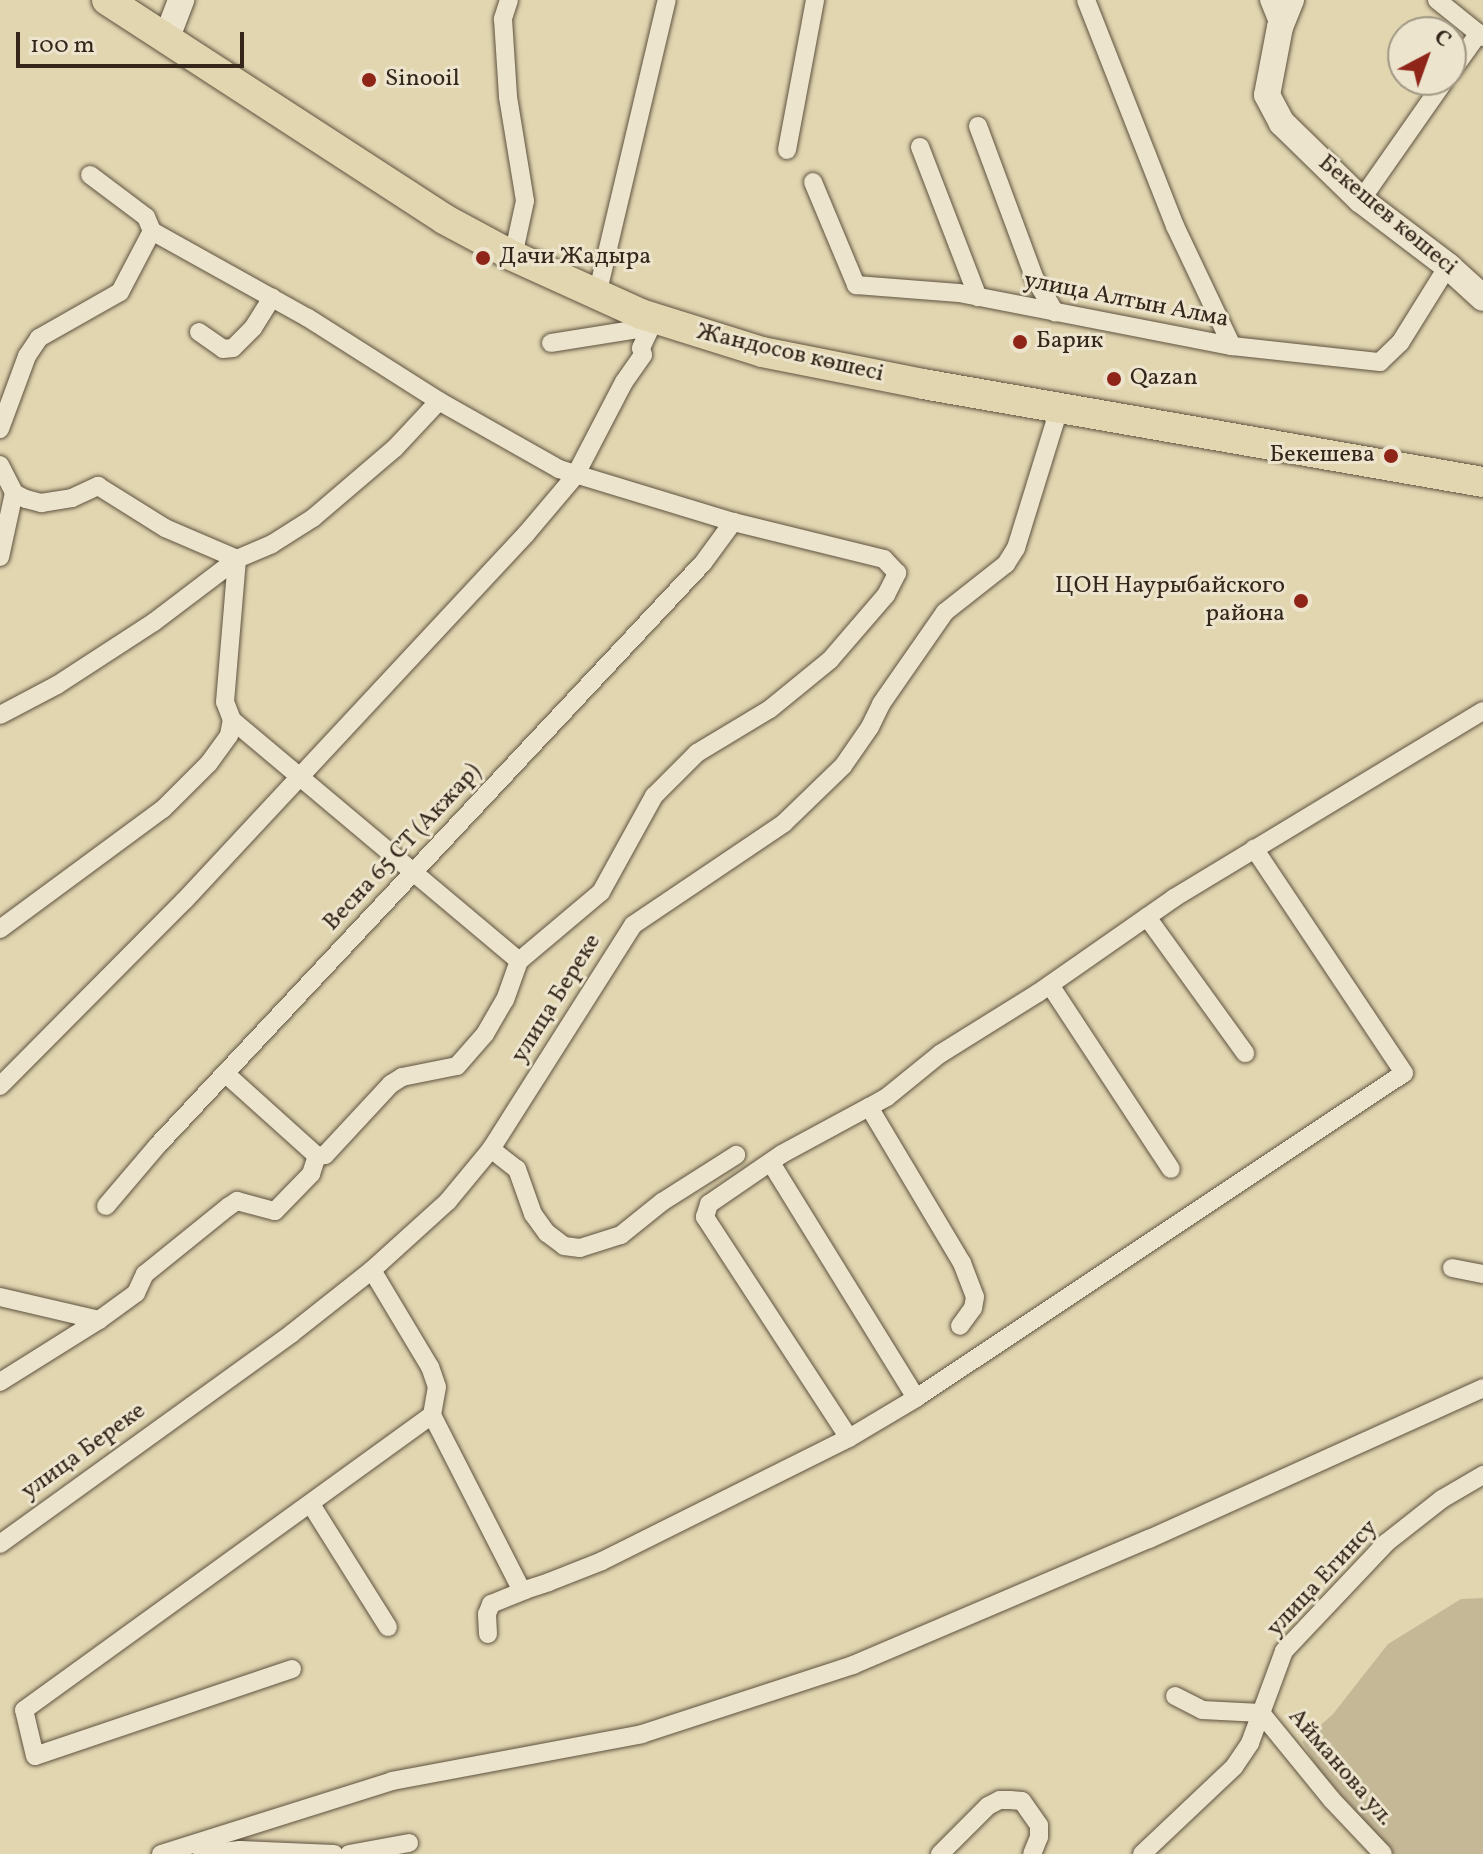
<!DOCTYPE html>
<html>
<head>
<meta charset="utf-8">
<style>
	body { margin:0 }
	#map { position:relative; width:1483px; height:1854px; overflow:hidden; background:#e1d6b0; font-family:Vollkorn,serif }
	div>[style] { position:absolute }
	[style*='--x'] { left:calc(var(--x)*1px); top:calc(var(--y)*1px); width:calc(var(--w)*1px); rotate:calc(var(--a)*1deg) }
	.green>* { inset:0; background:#c4b897 }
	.roads { filter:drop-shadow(0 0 2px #5f5240) drop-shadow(0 0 2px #5f5240) }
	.minor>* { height:18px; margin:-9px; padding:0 9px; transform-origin:9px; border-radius:9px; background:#ece4cc }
	.secondary>* { height:26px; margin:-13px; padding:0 13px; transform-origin:13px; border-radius:13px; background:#ece4cc }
	.primary>* { height:30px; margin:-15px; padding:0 15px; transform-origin:15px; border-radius:15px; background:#e1d6b0 }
	.dots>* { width:22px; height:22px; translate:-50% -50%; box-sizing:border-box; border:4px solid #ece4cc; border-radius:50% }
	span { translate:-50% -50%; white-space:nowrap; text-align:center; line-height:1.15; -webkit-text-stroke:6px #ece4cc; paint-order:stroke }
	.poi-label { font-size:24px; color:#34261b }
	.left { translate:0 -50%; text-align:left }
	.right { translate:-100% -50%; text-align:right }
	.street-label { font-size:24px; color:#34261b }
	.north { position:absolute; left:1387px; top:16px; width:80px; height:80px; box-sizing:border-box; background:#ece4cc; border:2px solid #a29885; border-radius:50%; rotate:41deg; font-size:22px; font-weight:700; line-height:32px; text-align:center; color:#34261b }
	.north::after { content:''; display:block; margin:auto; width:28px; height:36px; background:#8f2418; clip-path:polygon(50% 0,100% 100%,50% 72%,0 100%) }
	.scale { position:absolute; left:16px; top:32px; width:228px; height:36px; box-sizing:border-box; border:4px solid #34261b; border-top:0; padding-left:10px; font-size:24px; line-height:28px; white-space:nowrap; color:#34261b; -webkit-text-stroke:6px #ece4cc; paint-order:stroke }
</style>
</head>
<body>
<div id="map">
	<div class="green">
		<div style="clip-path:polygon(1483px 1598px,1483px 1854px,1394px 1854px,1319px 1770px,1302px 1742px,1333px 1714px,1388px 1644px,1461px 1599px)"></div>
	</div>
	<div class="roads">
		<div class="minor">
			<div style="--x:509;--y:0;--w:20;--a:108"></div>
			<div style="--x:503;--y:19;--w:78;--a:86.3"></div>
			<div style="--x:508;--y:97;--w:105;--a:80.7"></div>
			<div style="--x:525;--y:201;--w:56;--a:102.3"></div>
			<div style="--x:1086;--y:0;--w:243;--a:68.5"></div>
			<div style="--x:1175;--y:226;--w:133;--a:64.6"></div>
			<div style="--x:1269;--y:0;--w:29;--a:68"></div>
			<div style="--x:1437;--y:0;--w:59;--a:38.8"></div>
			<div style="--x:1451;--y:72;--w:48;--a:-54.3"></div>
			<div style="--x:978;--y:126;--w:163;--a:69.6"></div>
			<div style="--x:1035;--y:279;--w:39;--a:59"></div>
			<div style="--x:920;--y:147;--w:161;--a:68.9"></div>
			<div style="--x:787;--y:150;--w:153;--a:-79.4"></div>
			<div style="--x:813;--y:182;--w:112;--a:67.3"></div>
			<div style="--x:856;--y:285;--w:103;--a:4.4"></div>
			<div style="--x:959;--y:293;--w:278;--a:11"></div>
			<div style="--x:1232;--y:346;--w:149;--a:6.2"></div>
			<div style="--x:1380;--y:362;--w:28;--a:-44"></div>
			<div style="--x:1400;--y:343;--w:91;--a:-58.1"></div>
			<div style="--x:1361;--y:200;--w:146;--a:-55"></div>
			<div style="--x:597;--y:295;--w:303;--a:-76.7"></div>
			<div style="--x:199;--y:332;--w:29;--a:35"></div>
			<div style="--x:223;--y:349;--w:10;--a:-6"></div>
			<div style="--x:233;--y:348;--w:28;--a:-45"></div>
			<div style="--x:253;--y:328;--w:36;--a:-58"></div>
			<div style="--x:551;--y:343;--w:101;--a:-9.1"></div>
			<div style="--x:0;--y:429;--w:78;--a:-69.7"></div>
			<div style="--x:27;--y:356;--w:22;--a:-56"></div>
			<div style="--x:39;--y:338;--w:93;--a:-29.6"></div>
			<div style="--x:120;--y:292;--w:69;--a:-62.3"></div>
			<div style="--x:0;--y:465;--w:31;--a:63"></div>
			<div style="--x:14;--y:493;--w:13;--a:27"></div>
			<div style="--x:26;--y:499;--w:16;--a:15"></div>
			<div style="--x:41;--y:503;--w:31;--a:-9"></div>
			<div style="--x:72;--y:498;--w:29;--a:-25"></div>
			<div style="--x:98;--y:486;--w:79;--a:32.1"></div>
			<div style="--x:165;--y:528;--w:78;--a:23.3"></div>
			<div style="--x:237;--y:559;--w:104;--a:142.8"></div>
			<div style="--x:154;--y:622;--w:116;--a:147"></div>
			<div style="--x:57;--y:685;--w:64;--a:152.2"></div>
			<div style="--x:0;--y:557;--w:66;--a:-77.7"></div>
			<div style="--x:232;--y:720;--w:375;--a:40"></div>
			<div style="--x:1147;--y:917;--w:168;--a:54.2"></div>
			<div style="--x:0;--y:929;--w:202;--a:-36.4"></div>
			<div style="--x:163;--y:809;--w:65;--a:-45"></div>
			<div style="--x:209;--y:763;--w:34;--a:-54"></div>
			<div style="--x:229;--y:735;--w:15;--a:-79"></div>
			<div style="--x:232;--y:720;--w:19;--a:-111"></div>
			<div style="--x:225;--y:702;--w:144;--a:-85.2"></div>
			<div style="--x:237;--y:559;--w:38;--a:-23"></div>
			<div style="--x:272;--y:544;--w:49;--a:-32.4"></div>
			<div style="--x:313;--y:518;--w:108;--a:-40.5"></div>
			<div style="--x:395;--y:448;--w:64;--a:-46.9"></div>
			<div style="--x:1050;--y:985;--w:220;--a:56.7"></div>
			<div style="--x:226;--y:1074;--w:122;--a:42"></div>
			<div style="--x:0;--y:1086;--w:261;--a:-45.2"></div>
			<div style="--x:184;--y:901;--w:502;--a:-47.02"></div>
			<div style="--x:526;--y:534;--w:76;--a:-49.8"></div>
			<div style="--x:575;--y:476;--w:106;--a:-62.5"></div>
			<div style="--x:624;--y:382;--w:33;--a:-55"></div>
			<div style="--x:643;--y:355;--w:7;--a:-106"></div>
			<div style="--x:641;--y:348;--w:33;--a:-65"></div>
			<div style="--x:869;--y:1107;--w:21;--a:-29"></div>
			<div style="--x:887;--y:1097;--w:68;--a:-39.1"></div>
			<div style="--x:940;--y:1054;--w:115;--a:-31.9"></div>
			<div style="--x:1038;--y:993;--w:166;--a:-34.9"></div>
			<div style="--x:1174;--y:898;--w:361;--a:-31.2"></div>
			<div style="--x:491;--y:1149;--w:33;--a:38"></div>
			<div style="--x:517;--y:1169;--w:48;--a:70.4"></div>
			<div style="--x:533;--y:1214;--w:24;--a:54"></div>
			<div style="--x:547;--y:1233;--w:21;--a:37"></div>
			<div style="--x:564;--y:1246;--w:16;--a:7"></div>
			<div style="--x:580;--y:1248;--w:43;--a:-17.6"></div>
			<div style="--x:621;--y:1235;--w:53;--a:-38.8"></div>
			<div style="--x:662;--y:1202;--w:88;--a:-32.4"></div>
			<div style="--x:771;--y:1163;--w:276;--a:58.3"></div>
			<div style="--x:106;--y:1206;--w:79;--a:-49.6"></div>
			<div style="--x:157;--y:1146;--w:799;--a:-46.88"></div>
			<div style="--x:703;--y:563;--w:51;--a:-53.8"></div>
			<div style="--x:1452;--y:1268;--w:32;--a:11"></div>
			<div style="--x:0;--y:1297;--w:102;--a:13.1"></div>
			<div style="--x:99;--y:1320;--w:46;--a:-36.1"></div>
			<div style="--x:136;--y:1293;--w:21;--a:-65"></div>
			<div style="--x:145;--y:1274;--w:107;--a:-38.9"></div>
			<div style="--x:228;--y:1207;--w:11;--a:-34"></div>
			<div style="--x:237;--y:1201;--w:39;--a:15"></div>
			<div style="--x:275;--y:1211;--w:52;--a:-45.8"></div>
			<div style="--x:311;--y:1174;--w:19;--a:-72"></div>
			<div style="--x:317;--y:1156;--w:8;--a:-7"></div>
			<div style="--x:325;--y:1155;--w:97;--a:-47.1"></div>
			<div style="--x:391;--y:1084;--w:13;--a:-32"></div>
			<div style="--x:402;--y:1077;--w:56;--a:-11.3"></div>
			<div style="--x:457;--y:1066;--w:43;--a:-48.8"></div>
			<div style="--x:485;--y:1034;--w:39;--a:-60"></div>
			<div style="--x:505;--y:1000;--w:41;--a:-70.3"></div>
			<div style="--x:519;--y:961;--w:107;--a:-40.1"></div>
			<div style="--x:601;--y:892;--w:110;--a:-61.1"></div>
			<div style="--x:654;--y:796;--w:61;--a:-45"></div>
			<div style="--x:697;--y:753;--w:85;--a:-31.1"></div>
			<div style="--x:770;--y:709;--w:77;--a:-39.2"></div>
			<div style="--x:830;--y:660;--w:86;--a:-49.3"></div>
			<div style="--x:886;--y:595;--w:25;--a:-63"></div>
			<div style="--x:897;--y:573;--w:19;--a:-133"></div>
			<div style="--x:884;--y:559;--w:155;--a:-166.2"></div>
			<div style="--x:733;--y:522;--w:182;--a:-163.1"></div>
			<div style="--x:559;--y:469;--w:138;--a:-150.5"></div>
			<div style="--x:439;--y:401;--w:155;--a:-147.6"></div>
			<div style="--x:308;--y:318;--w:179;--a:-150.9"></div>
			<div style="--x:152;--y:231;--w:15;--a:-113"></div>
			<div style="--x:146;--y:217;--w:70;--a:-143.1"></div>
			<div style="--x:0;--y:1382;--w:117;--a:-32.1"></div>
			<div style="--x:432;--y:1415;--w:193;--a:62.9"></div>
			<div style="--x:520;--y:1587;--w:6;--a:31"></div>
			<div style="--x:525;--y:1590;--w:25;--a:-18"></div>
			<div style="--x:549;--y:1582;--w:57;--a:-21.6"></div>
			<div style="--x:602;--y:1561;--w:276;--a:-26.5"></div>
			<div style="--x:849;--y:1438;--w:78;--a:-30.8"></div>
			<div style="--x:916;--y:1398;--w:586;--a:-33.66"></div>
			<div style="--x:1404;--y:1073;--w:270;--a:-123.7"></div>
			<div style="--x:849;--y:1438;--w:264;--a:-123.1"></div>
			<div style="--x:705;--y:1217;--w:14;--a:-73"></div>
			<div style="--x:709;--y:1204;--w:88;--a:-34.4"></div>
			<div style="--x:782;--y:1154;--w:99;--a:-28.4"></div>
			<div style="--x:869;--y:1107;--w:182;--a:59.2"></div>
			<div style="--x:962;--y:1263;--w:36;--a:69"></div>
			<div style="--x:975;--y:1297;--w:11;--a:100"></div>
			<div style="--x:973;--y:1308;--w:22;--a:126"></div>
			<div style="--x:312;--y:1506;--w:143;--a:57.9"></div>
			<div style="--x:0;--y:1544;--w:359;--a:-35.8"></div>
			<div style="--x:291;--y:1334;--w:103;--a:-38.3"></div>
			<div style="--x:372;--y:1270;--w:103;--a:-42.2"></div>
			<div style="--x:448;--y:1201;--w:67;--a:-50.4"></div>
			<div style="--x:491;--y:1149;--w:265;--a:-57.6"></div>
			<div style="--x:633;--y:925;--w:182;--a:-34"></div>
			<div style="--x:784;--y:823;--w:82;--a:-44"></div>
			<div style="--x:843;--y:766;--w:47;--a:-55.3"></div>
			<div style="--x:870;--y:727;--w:25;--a:-64"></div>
			<div style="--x:881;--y:704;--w:112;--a:-55.2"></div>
			<div style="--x:945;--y:612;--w:78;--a:-38.2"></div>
			<div style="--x:1006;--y:564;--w:19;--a:-58"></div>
			<div style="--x:1016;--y:548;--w:145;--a:-72.8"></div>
			<div style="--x:488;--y:1634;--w:20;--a:-93"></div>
			<div style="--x:487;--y:1614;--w:11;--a:-68"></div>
			<div style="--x:491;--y:1604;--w:37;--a:-22"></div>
			<div style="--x:292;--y:1669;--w:271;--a:161.3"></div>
			<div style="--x:35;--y:1756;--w:47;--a:-103.4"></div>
			<div style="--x:24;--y:1710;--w:503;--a:-35.87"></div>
			<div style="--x:432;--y:1415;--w:28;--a:-80"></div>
			<div style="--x:437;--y:1387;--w:21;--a:-109"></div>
			<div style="--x:430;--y:1367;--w:113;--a:-120.9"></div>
			<div style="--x:1175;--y:1696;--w:30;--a:27"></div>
			<div style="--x:1202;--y:1710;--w:59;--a:2.9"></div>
			<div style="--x:1261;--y:1713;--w:112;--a:50.8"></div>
			<div style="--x:1332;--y:1800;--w:74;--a:46.6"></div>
			<div style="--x:161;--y:1854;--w:242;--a:-17.5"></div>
			<div style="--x:392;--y:1781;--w:254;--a:-10.6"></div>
			<div style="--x:642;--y:1734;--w:222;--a:-18.1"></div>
			<div style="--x:853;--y:1665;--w:322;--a:-23.1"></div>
			<div style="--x:1149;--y:1539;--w:367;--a:-24.3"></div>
			<div style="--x:202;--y:1854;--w:38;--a:-6"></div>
			<div style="--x:240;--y:1850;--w:94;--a:2.4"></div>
			<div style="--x:349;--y:1854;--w:61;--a:-10.4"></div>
			<div style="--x:940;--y:1854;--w:68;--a:-45"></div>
			<div style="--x:988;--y:1806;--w:13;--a:-27"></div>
			<div style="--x:1000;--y:1800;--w:10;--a:0"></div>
			<div style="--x:1010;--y:1800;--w:12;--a:5"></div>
			<div style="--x:1022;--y:1801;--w:29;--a:55"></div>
			<div style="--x:1039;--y:1825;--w:12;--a:90"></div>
			<div style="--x:1039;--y:1837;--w:18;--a:112"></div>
			<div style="--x:1142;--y:1854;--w:127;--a:-43.4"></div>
			<div style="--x:1234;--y:1767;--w:29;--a:-56"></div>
			<div style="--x:1250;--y:1743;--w:98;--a:-69.7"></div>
			<div style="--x:1284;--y:1651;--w:149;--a:-46.6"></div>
			<div style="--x:1386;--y:1543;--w:71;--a:-38.2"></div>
			<div style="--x:1442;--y:1499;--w:48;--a:-30.3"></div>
		</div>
		<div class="secondary">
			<div style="--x:1291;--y:0;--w:29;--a:112"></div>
			<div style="--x:1280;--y:27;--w:69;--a:100.8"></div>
			<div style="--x:1267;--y:95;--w:32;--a:62"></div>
			<div style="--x:1282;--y:123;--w:110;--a:44.3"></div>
			<div style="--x:1361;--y:200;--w:109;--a:37.2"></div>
			<div style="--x:1448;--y:266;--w:47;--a:42.4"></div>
			<div style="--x:167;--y:37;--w:40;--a:-69"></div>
		</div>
		<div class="primary">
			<div style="--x:107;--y:0;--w:402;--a:33"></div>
			<div style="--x:444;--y:219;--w:78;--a:28.2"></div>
			<div style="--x:513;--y:256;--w:141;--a:24.4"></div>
			<div style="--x:641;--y:314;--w:127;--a:17.4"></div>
			<div style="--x:762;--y:352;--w:164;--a:11.2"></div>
			<div style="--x:923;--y:384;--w:569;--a:9.93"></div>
		</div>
	</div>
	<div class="dots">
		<div style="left:369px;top:80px;background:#8f2418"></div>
		<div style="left:483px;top:258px;background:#8f2418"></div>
		<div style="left:1020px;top:342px;background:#8f2418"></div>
		<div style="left:1114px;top:379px;background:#8f2418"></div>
		<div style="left:1391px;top:456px;background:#8f2418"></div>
		<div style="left:1301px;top:601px;background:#8f2418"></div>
	</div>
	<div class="poi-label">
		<span class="left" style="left:385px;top:80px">Sinooil</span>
		<span class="left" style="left:499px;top:258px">Дачи Жадыра</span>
		<span class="left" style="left:1036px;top:342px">Барик</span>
		<span class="left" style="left:1130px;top:379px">Qazan</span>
		<span class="right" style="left:1375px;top:456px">Бекешева</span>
		<span class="right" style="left:1285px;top:601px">ЦОН Наурыбайского<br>района</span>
	</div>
	<div class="street-label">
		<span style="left:1387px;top:216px;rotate:40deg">Бекешев көшесі</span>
		<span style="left:1126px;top:301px;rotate:11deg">улица Алтын Алма</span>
		<span style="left:790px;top:354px;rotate:13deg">Жандосов көшесі</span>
		<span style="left:403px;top:848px;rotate:-47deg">Весна 65 СТ (Акжар)</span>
		<span style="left:557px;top:999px;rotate:-58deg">улица Береке</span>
		<span style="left:84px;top:1452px;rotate:-36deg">улица Береке</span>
		<span style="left:1323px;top:1579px;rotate:-47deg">улица Егинсу</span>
		<span style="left:1340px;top:1768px;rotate:49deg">Айманова ул.</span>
	</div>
	<div class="north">С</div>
	<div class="scale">100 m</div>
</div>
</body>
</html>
